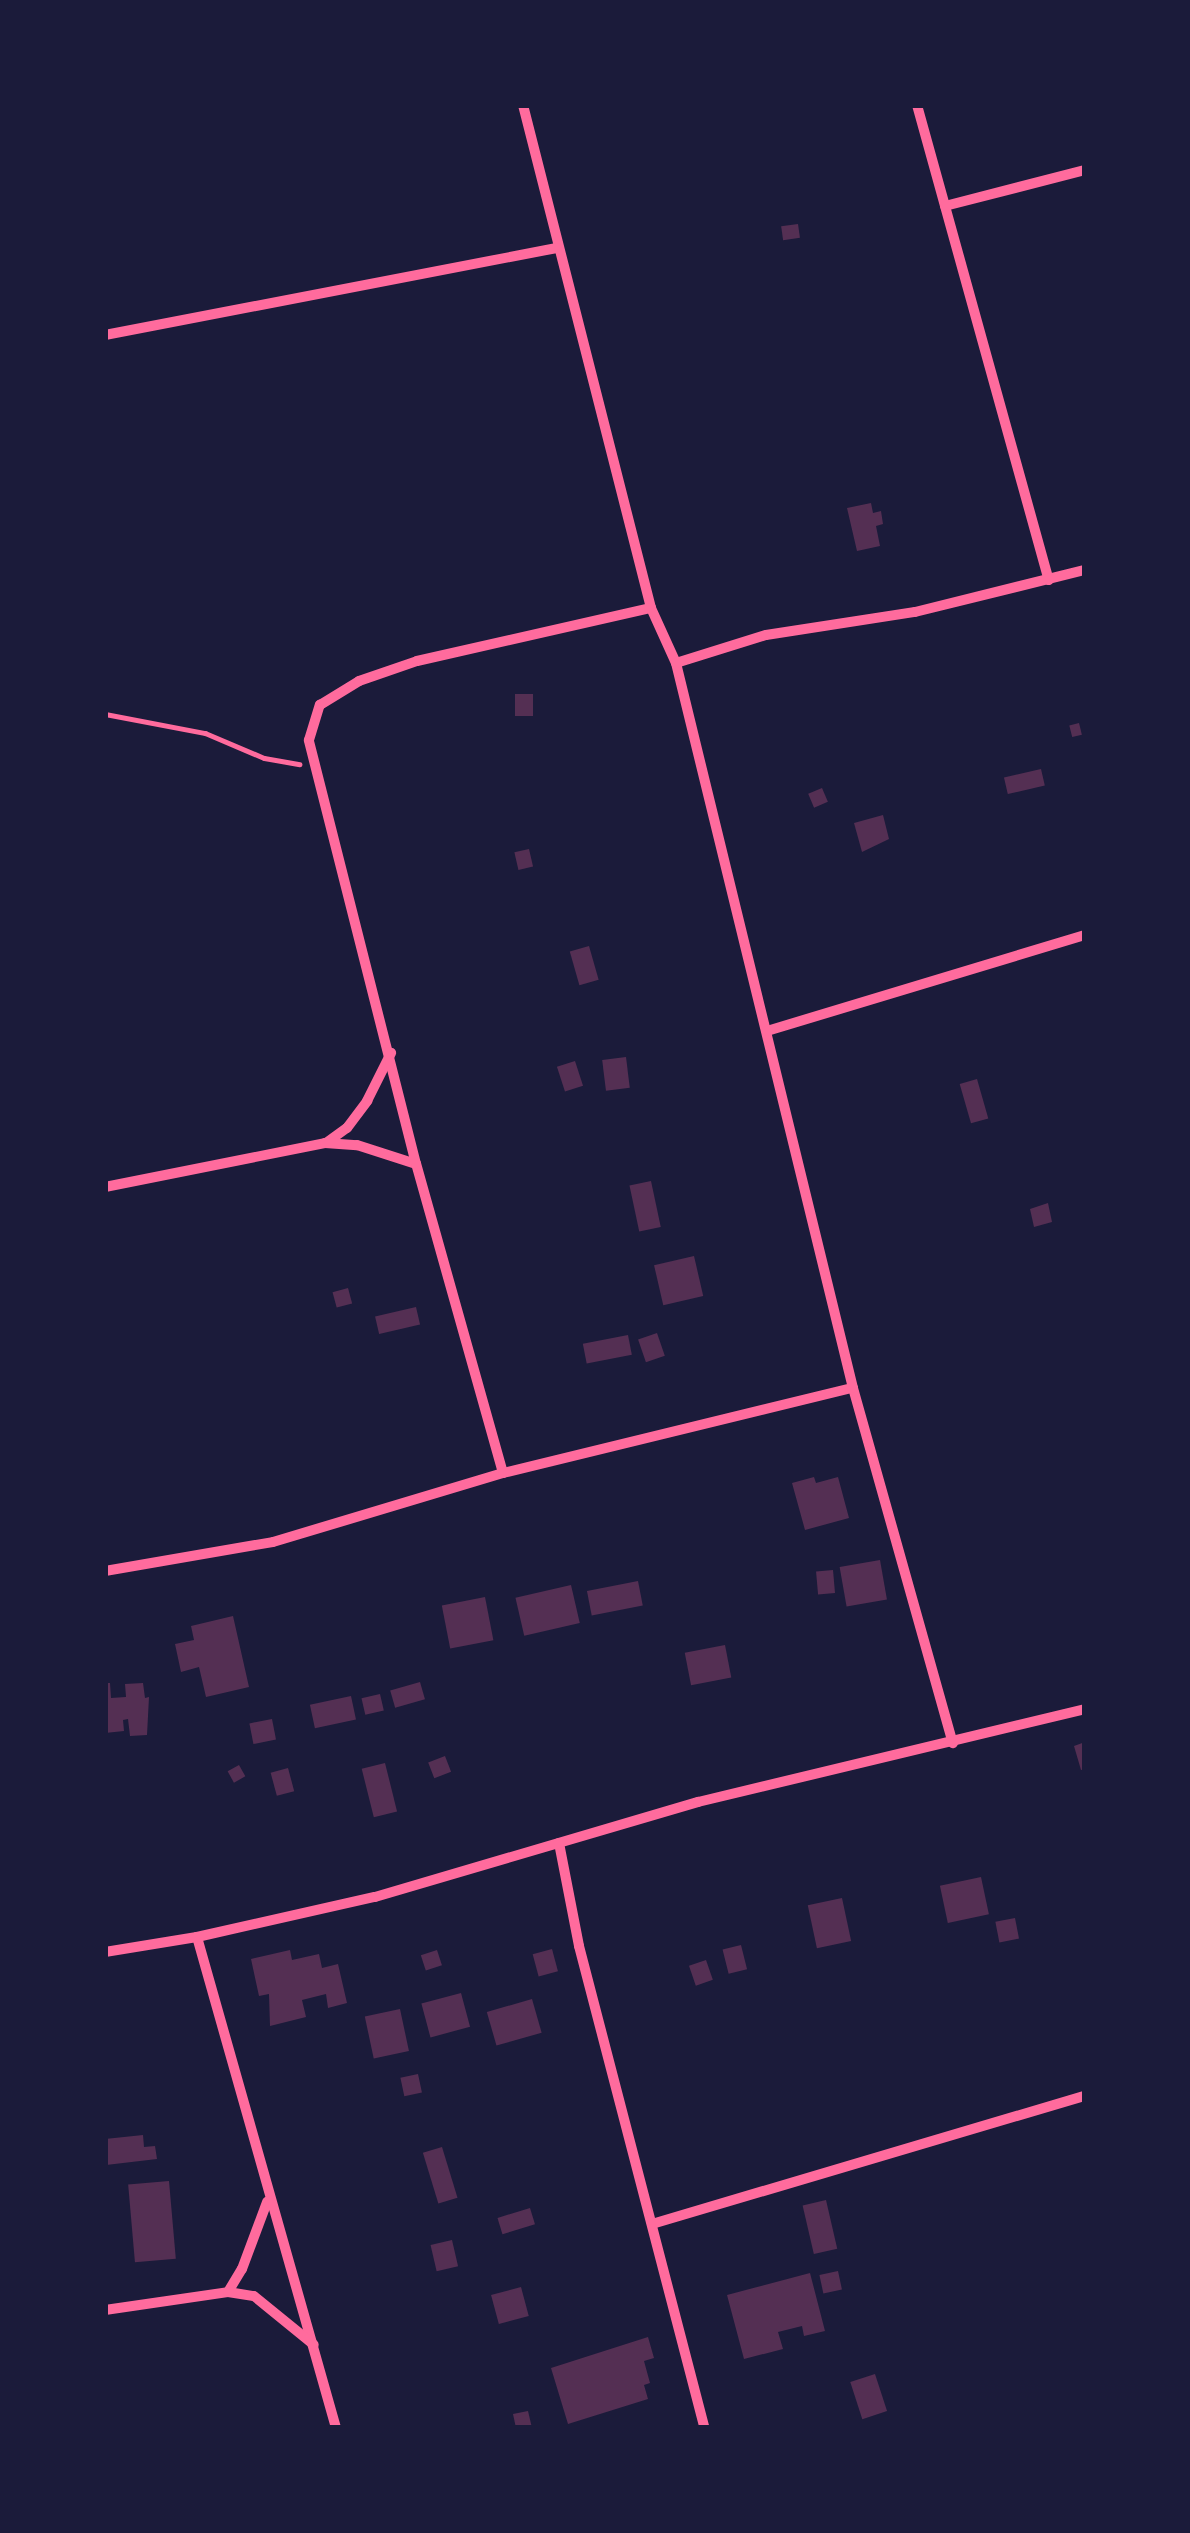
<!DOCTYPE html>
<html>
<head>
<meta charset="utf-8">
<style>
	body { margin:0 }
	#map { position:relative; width:1190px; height:2533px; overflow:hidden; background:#1b1b3a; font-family:"Alegreya Sans",sans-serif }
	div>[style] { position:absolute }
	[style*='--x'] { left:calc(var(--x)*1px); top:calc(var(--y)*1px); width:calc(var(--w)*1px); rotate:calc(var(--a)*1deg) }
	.building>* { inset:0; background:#542f53; transform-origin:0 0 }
	.path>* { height:5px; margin:-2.5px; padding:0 2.5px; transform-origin:2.5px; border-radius:2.5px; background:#ff6b9d }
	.minor>* { height:10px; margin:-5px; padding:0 5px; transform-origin:5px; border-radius:5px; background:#ff6b9d }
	span { translate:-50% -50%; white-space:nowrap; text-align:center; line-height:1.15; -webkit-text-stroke:8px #1b1b3a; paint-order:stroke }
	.frame { position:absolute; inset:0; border:108px solid #1b1b3a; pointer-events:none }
</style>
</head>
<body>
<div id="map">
	<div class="building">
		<div style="left:798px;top:224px;width:14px;height:17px;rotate:82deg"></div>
		<div style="clip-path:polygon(871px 503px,873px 513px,881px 511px,883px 524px,876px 526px,880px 546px,857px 551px,847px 508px)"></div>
		<div style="left:515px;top:694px;width:18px;height:22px"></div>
		<div style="left:1079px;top:723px;width:12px;height:10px;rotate:76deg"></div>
		<div style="left:1041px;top:769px;width:17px;height:38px;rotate:77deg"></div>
		<div style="left:822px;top:788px;width:15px;height:15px;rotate:67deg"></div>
		<div style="clip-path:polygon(883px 815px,889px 839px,862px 852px,854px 823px)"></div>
		<div style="left:529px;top:849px;width:18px;height:15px;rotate:77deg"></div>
		<div style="left:589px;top:946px;width:35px;height:20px;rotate:74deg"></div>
		<div style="left:626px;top:1057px;width:31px;height:24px;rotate:83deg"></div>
		<div style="left:575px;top:1061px;width:26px;height:19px;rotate:72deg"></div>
		<div style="left:977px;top:1079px;width:41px;height:18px;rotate:74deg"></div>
		<div style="left:651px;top:1181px;width:47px;height:22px;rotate:78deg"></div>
		<div style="clip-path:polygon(1048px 1203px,1052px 1222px,1034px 1227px,1030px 1209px)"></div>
		<div style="left:694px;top:1256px;width:41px;height:41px;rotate:77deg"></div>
		<div style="left:348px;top:1288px;width:16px;height:16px;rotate:75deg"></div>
		<div style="left:416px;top:1307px;width:18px;height:42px;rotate:77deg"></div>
		<div style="left:657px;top:1333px;width:24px;height:20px;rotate:71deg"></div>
		<div style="left:628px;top:1335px;width:20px;height:46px;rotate:79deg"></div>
		<div style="clip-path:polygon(814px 1477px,816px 1483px,838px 1477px,849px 1518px,805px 1530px,792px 1483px)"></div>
		<div style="left:880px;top:1560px;width:40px;height:41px;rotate:80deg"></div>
		<div style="left:833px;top:1570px;width:23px;height:17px;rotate:85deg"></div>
		<div style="left:638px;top:1581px;width:25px;height:52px;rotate:79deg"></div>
		<div style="left:571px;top:1585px;width:39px;height:57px;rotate:77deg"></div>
		<div style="left:485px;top:1597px;width:44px;height:44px;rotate:79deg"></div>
		<div style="clip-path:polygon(233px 1616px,249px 1687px,206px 1697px,199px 1667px,181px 1672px,175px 1644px,194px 1640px,191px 1626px)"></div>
		<div style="left:725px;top:1645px;width:33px;height:41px;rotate:79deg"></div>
		<div style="left:420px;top:1682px;width:18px;height:31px;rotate:74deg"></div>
		<div style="clip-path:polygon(105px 1683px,110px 1683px,111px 1698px,126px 1697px,125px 1684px,143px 1683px,145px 1698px,149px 1697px,147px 1735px,130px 1736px,128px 1719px,123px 1720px,124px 1731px,105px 1733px)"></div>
		<div style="left:380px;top:1694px;width:17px;height:19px;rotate:77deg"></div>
		<div style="left:351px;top:1696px;width:24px;height:42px;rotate:78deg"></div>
		<div style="left:272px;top:1719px;width:21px;height:23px;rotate:79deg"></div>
		<div style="clip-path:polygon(1085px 1742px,1085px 1769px,1081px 1770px,1074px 1746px)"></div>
		<div style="left:445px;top:1756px;width:17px;height:18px;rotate:69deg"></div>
		<div style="left:385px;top:1763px;width:50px;height:24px;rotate:76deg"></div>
		<div style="left:239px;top:1765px;width:13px;height:13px;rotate:61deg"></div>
		<div style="left:288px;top:1768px;width:24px;height:18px;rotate:75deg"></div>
		<div style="left:981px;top:1877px;width:38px;height:42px;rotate:78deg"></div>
		<div style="left:842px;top:1898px;width:44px;height:35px;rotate:78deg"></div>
		<div style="left:1015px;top:1918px;width:21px;height:20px;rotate:79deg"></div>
		<div style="left:741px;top:1945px;width:25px;height:19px;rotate:76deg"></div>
		<div style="left:552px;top:1949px;width:23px;height:20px;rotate:75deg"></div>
		<div style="clip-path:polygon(290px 1950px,292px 1960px,319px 1954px,322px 1968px,338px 1964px,347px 2003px,328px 2008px,326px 1994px,302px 2000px,306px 2017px,270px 2026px,269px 1994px,259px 1996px,251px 1959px)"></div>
		<div style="left:437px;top:1950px;width:16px;height:17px;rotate:72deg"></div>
		<div style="left:706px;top:1960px;width:21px;height:18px;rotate:71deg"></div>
		<div style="left:461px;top:1993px;width:35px;height:41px;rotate:75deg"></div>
		<div style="left:532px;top:1999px;width:35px;height:47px;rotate:74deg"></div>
		<div style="left:400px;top:2009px;width:43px;height:36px;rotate:78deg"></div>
		<div style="left:418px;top:2074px;width:19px;height:18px;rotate:78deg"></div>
		<div style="clip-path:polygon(143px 2135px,144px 2147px,155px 2146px,157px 2159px,106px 2165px,105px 2139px)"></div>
		<div style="left:442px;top:2147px;width:53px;height:20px;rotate:73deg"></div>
		<div style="left:169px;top:2181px;width:78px;height:41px;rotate:85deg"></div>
		<div style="left:826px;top:2200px;width:50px;height:24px;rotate:77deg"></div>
		<div style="left:530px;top:2208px;width:17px;height:34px;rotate:73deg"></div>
		<div style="left:452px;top:2240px;width:27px;height:22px;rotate:77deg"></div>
		<div style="left:838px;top:2271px;width:19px;height:19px;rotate:78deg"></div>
		<div style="clip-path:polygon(810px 2273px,825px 2331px,804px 2336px,802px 2326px,778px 2332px,783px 2349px,744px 2359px,727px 2295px)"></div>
		<div style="left:521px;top:2287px;width:30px;height:31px;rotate:75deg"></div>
		<div style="clip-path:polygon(648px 2337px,654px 2358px,644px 2361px,650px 2383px,644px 2385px,648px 2399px,568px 2424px,551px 2368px)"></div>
		<div style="left:875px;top:2374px;width:39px;height:26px;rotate:72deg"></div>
		<div style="clip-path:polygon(528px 2411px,532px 2428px,516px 2428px,513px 2414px)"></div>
	</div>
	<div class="path">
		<div style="--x:105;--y:714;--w:102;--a:10.8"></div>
		<div style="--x:205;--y:733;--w:64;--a:23"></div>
		<div style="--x:264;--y:758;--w:36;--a:10"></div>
	</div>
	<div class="minor">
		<div style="--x:523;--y:105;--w:519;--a:75.72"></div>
		<div style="--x:651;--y:608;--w:60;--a:65.6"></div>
		<div style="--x:676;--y:663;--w:746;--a:76.28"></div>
		<div style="--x:853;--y:1388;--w:369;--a:74.3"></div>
		<div style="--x:917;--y:105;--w:493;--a:74.5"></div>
		<div style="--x:945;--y:206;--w:145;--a:-14.4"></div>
		<div style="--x:105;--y:335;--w:460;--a:-10.9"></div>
		<div style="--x:676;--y:663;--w:94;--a:-17.3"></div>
		<div style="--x:766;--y:635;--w:151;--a:-8.8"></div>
		<div style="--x:915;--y:612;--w:175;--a:-13.9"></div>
		<div style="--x:767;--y:1031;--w:332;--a:-16.8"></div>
		<div style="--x:326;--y:1143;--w:26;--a:-36"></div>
		<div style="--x:347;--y:1128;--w:34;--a:-53"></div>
		<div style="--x:367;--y:1101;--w:54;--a:-63.4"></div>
		<div style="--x:105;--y:1187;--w:224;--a:-11.3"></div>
		<div style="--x:325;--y:1143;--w:32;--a:4"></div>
		<div style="--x:357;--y:1145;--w:62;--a:17.9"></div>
		<div style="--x:503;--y:1473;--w:321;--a:-105.7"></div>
		<div style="--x:416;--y:1164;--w:437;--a:-104.2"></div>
		<div style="--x:309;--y:740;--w:37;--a:-73"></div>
		<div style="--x:320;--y:705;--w:46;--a:-31.6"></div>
		<div style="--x:359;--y:681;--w:61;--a:-19"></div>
		<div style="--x:417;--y:661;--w:240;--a:-12.8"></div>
		<div style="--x:105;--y:1571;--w:170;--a:-9.8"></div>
		<div style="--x:273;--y:1542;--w:240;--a:-16.7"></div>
		<div style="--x:503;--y:1473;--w:360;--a:-13.7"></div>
		<div style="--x:559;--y:1843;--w:105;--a:79"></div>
		<div style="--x:579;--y:1946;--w:498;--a:75.4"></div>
		<div style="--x:197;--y:1937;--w:510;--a:74.19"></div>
		<div style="--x:105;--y:1952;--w:93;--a:-9.3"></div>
		<div style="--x:197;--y:1937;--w:182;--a:-12.7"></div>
		<div style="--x:375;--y:1897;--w:337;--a:-16.4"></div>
		<div style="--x:698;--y:1802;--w:398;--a:-13.5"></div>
		<div style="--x:652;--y:2224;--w:452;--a:-16.5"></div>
		<div style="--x:228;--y:2292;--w:27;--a:-59"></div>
		<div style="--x:242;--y:2269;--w:72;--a:-69.5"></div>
		<div style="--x:105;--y:2310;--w:124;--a:-8.3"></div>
		<div style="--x:228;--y:2292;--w:26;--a:9"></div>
		<div style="--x:254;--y:2296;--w:77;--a:39.2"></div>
	</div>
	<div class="frame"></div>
</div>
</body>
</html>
